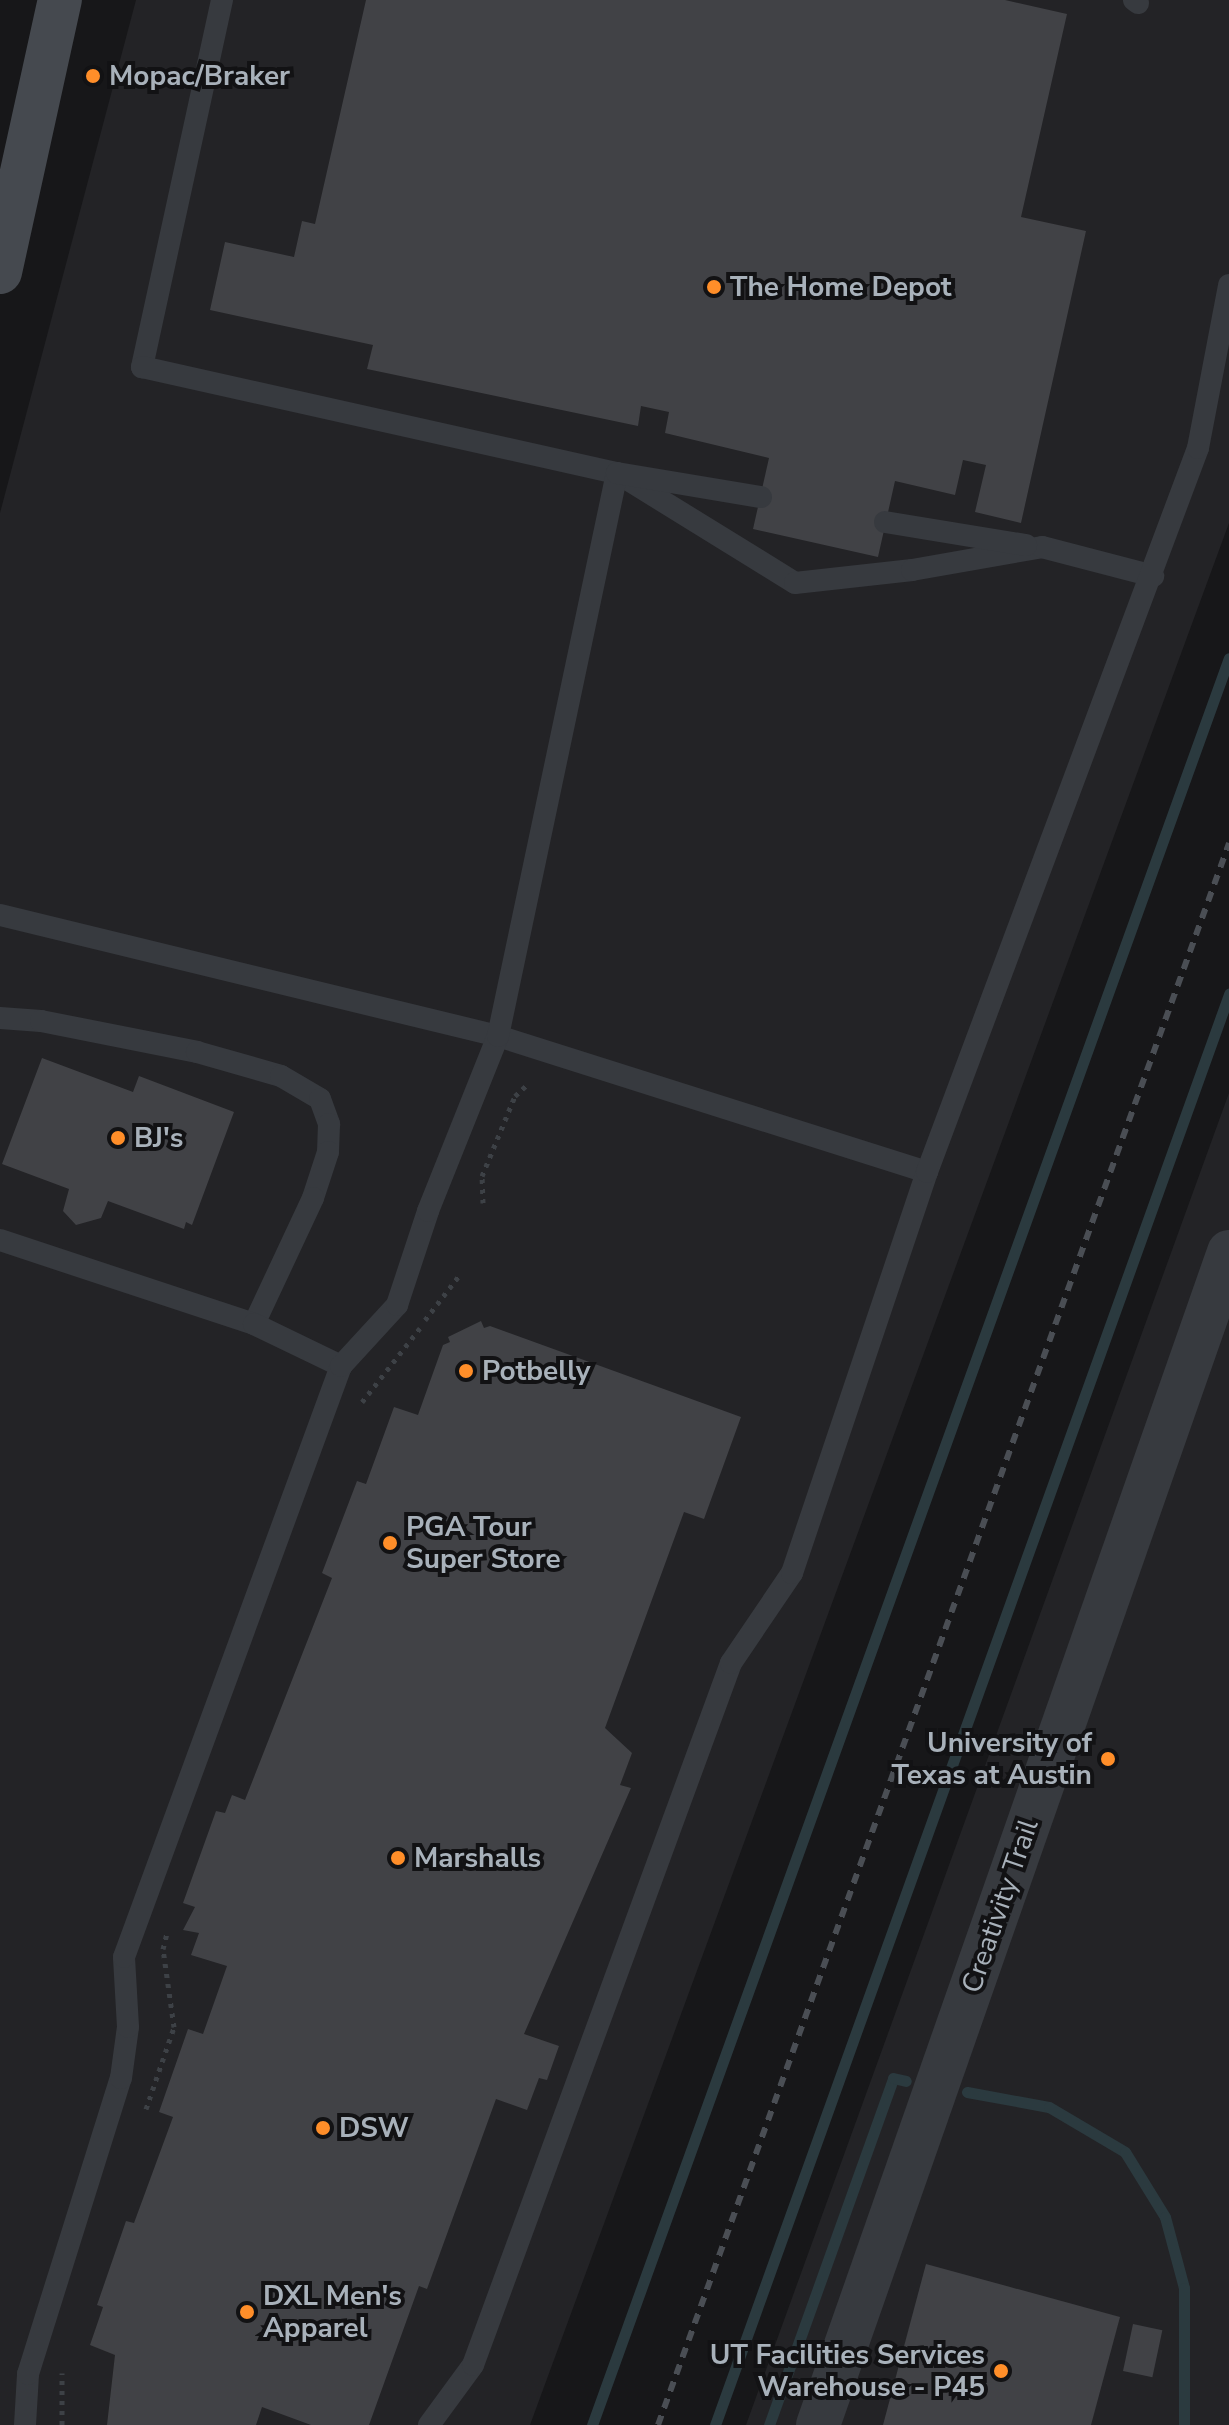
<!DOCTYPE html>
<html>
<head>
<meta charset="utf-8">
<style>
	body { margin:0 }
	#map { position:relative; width:1229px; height:2425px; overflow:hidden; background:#171719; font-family:"Nunito Sans",sans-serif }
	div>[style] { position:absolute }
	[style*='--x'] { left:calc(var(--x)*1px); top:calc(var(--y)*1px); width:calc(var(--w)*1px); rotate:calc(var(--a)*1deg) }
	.built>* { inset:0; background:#232326 }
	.stream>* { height:11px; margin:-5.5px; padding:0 5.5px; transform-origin:5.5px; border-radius:5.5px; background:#2b3a3f }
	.building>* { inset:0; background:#414246; transform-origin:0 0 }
	.path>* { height:5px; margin-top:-2.5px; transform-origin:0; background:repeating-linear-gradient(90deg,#3d4146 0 4px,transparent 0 10px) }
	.service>* { height:22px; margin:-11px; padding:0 11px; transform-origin:11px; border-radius:11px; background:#373a3f }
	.minor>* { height:44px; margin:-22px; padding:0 22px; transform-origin:22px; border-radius:22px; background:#373a3f }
	.secondary>* { height:44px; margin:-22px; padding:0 22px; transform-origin:22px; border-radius:22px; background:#45494f }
	.rail>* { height:6px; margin-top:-3px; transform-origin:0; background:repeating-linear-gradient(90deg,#4a4e54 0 10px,transparent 0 18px) }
	.dots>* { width:22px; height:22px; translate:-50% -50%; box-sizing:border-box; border:4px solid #121214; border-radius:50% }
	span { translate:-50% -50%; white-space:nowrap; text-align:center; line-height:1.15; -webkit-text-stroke:8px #121214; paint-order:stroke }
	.poi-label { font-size:28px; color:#a8b1ba; font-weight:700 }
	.left { translate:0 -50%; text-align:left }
	.right { translate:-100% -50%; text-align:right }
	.street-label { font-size:28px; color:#a8b1ba }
</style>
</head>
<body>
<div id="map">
	<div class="built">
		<div style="clip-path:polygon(136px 0,1229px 0,1229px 523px,530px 2425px,0 2425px,0 513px)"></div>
		<div style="clip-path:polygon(1229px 1093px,1229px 2425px,746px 2425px)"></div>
	</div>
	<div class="stream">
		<div style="--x:967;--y:2092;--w:83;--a:10.4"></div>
		<div style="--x:1049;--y:2107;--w:88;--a:30.6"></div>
		<div style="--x:1125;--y:2152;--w:76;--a:58.4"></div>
		<div style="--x:1165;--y:2217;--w:73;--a:75"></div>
		<div style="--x:1184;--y:2288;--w:137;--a:90"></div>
		<div style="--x:592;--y:2425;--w:1878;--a:-70.18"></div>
		<div style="--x:715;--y:2425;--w:1521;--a:-70.24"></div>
		<div style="--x:769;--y:2425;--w:368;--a:-70.3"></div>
		<div style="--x:893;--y:2078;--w:13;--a:13"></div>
	</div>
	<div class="building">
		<div style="clip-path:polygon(366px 0,1005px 0,1067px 14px,1021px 217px,1086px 231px,1021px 523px,975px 512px,986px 465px,963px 460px,955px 495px,895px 481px,878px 557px,753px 529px,769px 458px,665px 433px,669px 412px,641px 406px,638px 426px,367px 369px,373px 345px,210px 310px,225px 242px,294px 257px,302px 221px,315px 224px)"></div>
		<div style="clip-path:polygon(42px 1058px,133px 1092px,139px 1076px,234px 1112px,192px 1225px,186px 1222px,184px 1229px,108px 1201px,101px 1218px,76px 1225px,63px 1211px,69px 1189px,2px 1164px)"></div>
		<div style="clip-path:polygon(481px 1321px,484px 1328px,490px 1326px,741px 1417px,704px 1519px,684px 1512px,605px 1728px,632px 1753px,620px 1785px,631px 1788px,524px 2034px,559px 2046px,547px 2080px,539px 2078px,527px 2110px,496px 2099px,427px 2289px,419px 2286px,369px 2425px,311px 2425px,262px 2407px,256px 2425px,107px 2425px,115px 2355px,90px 2345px,103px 2307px,97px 2305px,126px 2221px,134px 2223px,173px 2117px,159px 2112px,188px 2029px,203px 2034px,227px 1966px,191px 1955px,199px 1933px,183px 1930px,195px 1907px,183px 1903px,216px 1811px,225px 1813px,232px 1795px,245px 1800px,332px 1578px,322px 1573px,357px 1481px,366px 1484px,394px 1407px,418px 1415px,443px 1345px,450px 1342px,448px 1337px)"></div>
		<div style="clip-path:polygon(926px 2264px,1120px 2317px,1091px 2425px,883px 2425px)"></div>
		<div style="left:1133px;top:2324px;width:30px;height:48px;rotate:12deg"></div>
	</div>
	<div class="path">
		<div style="--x:483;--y:1203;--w:27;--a:-92"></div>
		<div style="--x:482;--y:1176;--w:87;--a:-67.6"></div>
		<div style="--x:515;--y:1096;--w:18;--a:-43"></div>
		<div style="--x:425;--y:1320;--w:59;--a:-52.5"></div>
		<div style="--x:362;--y:1402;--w:94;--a:-51.9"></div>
		<div style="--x:146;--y:2109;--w:87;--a:-71.1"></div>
		<div style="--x:174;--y:2027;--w:79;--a:-98"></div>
		<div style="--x:163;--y:1949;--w:16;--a:-76"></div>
		<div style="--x:62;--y:2425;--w:52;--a:-90"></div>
	</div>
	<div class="service">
		<div style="--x:222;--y:0;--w:376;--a:102.3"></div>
		<div style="--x:142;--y:367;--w:487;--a:12.6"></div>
		<div style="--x:617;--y:473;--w:209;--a:31.7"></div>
		<div style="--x:795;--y:583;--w:118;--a:-6.3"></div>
		<div style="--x:912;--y:570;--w:132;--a:-10"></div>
		<div style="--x:1042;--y:547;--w:115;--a:14.6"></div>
		<div style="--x:1134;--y:0;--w:5;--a:37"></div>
		<div style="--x:885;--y:522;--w:143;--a:9.3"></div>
		<div style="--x:0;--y:915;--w:512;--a:13.66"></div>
		<div style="--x:498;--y:1036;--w:450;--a:17.6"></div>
		<div style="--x:0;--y:1018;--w:41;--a:4.2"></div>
		<div style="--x:41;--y:1021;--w:159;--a:11.2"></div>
		<div style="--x:197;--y:1052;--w:87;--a:15.9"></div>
		<div style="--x:281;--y:1076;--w:45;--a:30.5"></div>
		<div style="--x:320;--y:1099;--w:27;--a:70"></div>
		<div style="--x:329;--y:1124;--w:28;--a:92"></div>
		<div style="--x:328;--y:1152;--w:48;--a:108.1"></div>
		<div style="--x:313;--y:1198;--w:139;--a:115.1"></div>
		<div style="--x:0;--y:1240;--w:268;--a:18.3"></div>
		<div style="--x:254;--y:1324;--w:97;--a:25.8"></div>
		<div style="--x:25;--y:2425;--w:51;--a:-86.6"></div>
		<div style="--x:28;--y:2374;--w:310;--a:-72.6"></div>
		<div style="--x:121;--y:2078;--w:51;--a:-82.2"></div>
		<div style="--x:128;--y:2027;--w:70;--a:-93.3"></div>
		<div style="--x:124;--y:1957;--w:630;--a:-69.84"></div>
		<div style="--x:341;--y:1366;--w:83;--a:-47.4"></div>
		<div style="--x:397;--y:1305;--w:99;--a:-71.7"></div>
		<div style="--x:428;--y:1211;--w:188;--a:-68.2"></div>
		<div style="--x:498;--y:1036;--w:575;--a:-78.07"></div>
		<div style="--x:617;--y:473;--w:146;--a:9.5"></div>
		<div style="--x:429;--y:2425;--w:74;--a:-53.7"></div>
		<div style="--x:473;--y:2365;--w:748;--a:-69.82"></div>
		<div style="--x:731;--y:1663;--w:109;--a:-55.9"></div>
		<div style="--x:792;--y:1573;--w:423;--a:-71.4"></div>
		<div style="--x:927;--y:1172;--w:773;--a:-69.48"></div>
		<div style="--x:1198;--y:448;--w:166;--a:-79.2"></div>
	</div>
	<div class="minor">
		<div style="--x:818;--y:2425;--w:1243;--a:-70.69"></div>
	</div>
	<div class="secondary">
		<div style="--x:0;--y:272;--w:279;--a:-77.6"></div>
	</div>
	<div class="rail">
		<div style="--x:658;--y:2425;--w:1682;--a:-70.15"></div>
	</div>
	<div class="dots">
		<div style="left:93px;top:76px;background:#ff8e29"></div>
		<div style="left:714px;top:287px;background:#ff8e29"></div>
		<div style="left:118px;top:1138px;background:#ff8e29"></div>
		<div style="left:466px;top:1371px;background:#ff8e29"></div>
		<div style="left:390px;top:1543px;background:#ff8e29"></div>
		<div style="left:1108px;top:1759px;background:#ff8e29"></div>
		<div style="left:398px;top:1858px;background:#ff8e29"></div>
		<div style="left:323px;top:2128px;background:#ff8e29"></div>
		<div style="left:247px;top:2312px;background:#ff8e29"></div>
		<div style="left:1001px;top:2371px;background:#ff8e29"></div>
	</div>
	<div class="poi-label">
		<span class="left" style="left:109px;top:76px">Mopac/Braker</span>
		<span class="left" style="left:730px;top:287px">The Home Depot</span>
		<span class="left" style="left:134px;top:1138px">BJ's</span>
		<span class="left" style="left:482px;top:1371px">Potbelly</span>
		<span class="left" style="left:406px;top:1543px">PGA Tour<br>Super Store</span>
		<span class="right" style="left:1092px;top:1759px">University of<br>Texas at Austin</span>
		<span class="left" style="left:414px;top:1858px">Marshalls</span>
		<span class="left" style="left:339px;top:2128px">DSW</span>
		<span class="left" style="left:263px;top:2312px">DXL Men's<br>Apparel</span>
		<span class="right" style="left:985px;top:2371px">UT Facilities Services<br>Warehouse - P45</span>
	</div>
	<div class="street-label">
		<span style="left:1000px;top:1906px;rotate:-71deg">Creativity Trail</span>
	</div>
</div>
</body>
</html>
